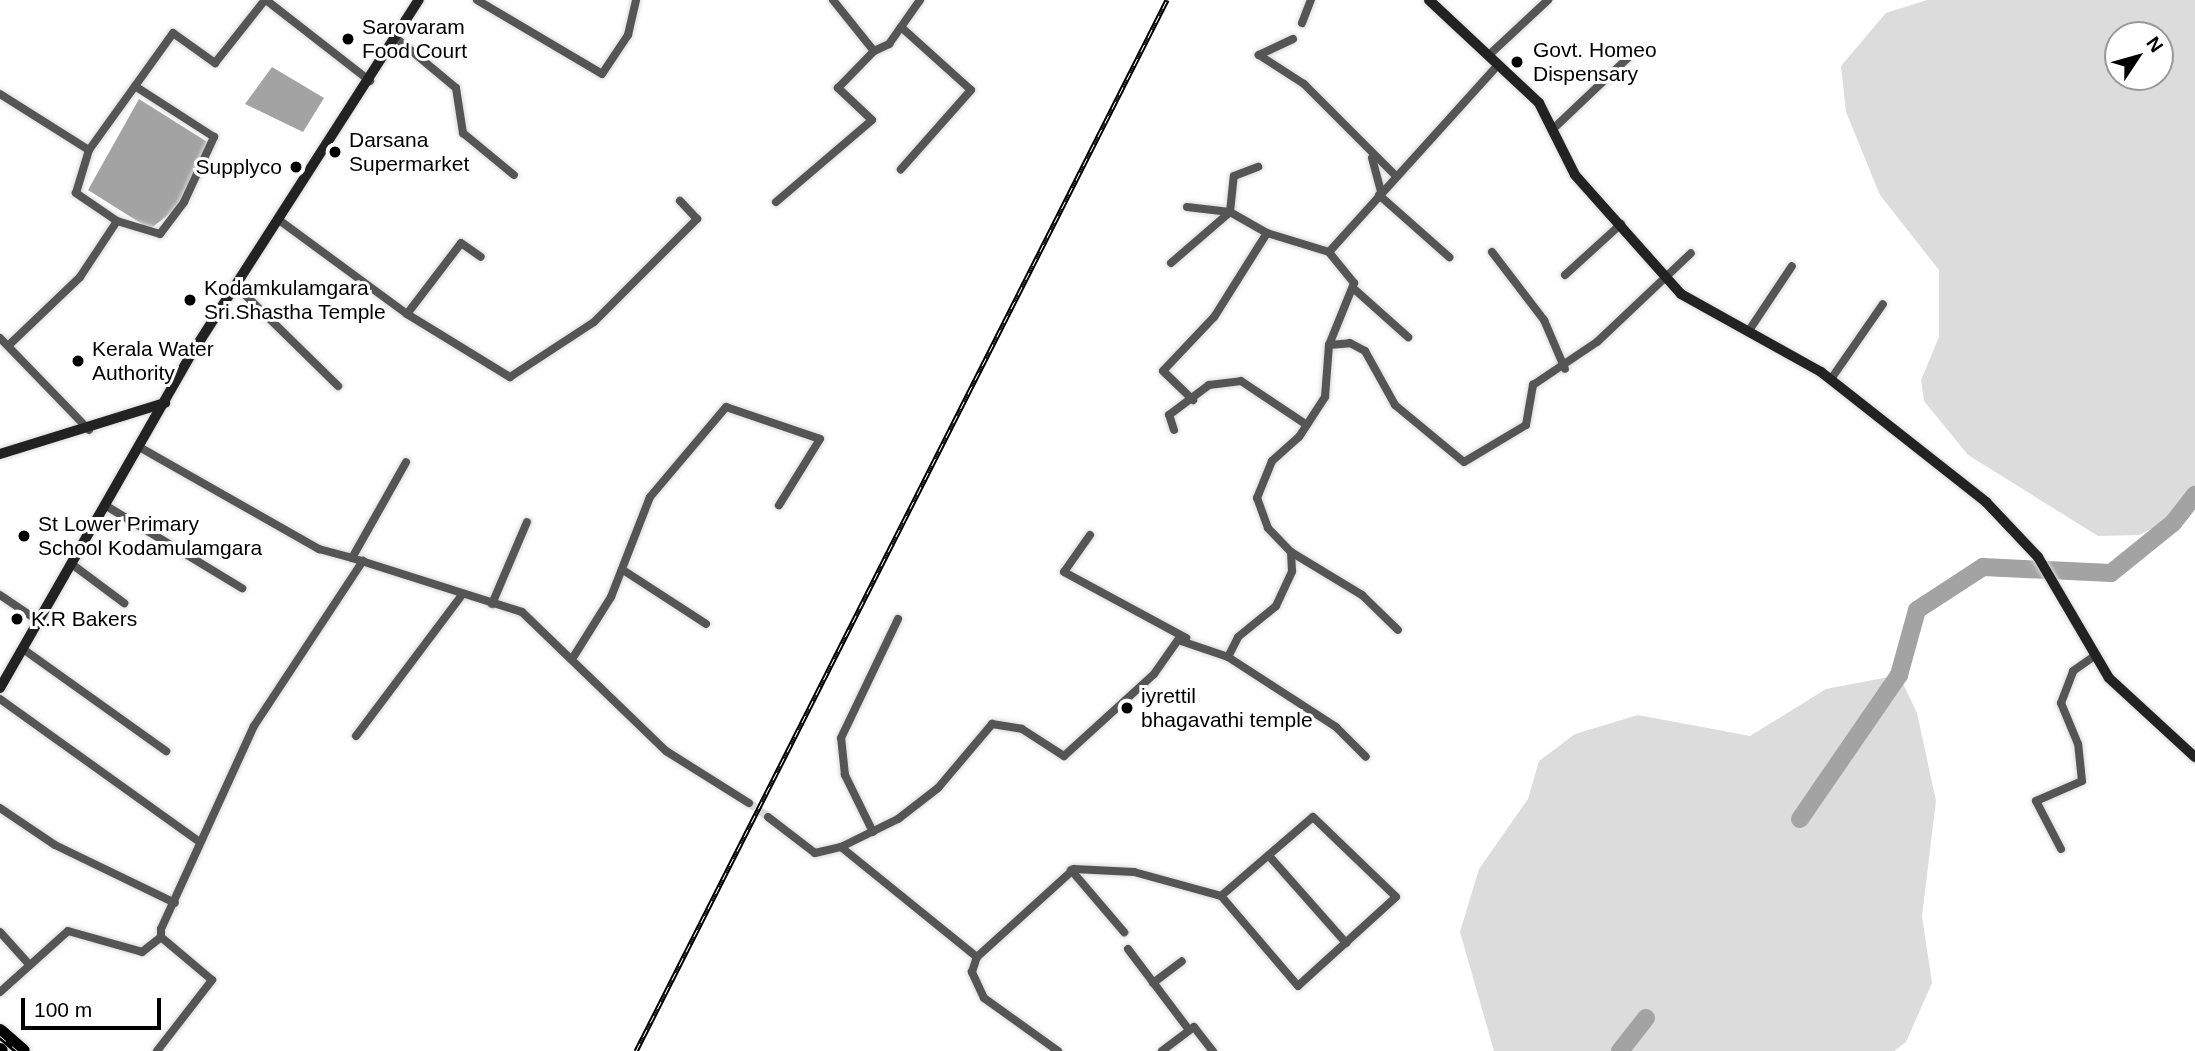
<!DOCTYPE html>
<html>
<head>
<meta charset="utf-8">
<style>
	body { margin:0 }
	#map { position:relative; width:2195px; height:1051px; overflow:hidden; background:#fff; font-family:Arial,sans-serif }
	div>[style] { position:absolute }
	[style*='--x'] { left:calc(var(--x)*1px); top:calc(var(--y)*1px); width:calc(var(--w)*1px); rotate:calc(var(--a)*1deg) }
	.green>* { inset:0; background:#dcdcdc }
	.water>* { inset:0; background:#a3a3a3 }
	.river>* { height:18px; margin:-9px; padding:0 9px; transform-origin:9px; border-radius:9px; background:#a3a3a3 }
	.street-tunnel>* { height:8px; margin-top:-4px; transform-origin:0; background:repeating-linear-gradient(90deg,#d9d9d9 0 8px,transparent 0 12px) }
	.roads { filter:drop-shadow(0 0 2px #dbdbdb) drop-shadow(0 0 2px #dbdbdb) }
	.street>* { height:8px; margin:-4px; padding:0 4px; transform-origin:4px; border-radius:4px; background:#555 }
	.secondary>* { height:10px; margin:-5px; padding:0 5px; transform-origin:5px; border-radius:5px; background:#222 }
	.highway>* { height:14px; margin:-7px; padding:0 7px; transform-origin:7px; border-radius:7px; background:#000 }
	.rail>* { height:5px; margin-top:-2.5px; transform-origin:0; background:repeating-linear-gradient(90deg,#fff 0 8px,#000 0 16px); box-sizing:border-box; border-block:2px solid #000 }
	.dots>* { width:19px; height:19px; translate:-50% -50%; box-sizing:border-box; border:4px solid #fff; border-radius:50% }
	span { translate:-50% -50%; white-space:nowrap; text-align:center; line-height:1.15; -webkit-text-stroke:6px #fff; paint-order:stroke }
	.poi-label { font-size:21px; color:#000 }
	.left { translate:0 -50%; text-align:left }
	.right { translate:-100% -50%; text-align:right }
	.north { position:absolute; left:2104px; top:21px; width:70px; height:70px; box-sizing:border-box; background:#fff; border:2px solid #999; border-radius:50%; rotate:54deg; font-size:19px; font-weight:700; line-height:28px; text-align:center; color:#000 }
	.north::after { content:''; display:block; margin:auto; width:24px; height:32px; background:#000; clip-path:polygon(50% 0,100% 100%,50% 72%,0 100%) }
	.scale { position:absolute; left:21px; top:998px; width:140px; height:32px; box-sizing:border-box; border:4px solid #000; border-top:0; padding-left:9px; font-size:21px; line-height:24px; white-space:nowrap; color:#000; -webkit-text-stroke:5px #fff; paint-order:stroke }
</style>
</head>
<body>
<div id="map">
	<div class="green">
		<div style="clip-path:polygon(evenodd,1927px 0,2195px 0,2195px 508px,2139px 535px,2098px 536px,1968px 455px,1924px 401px,1921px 380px,1939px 337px,1939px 270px,1880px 195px,1846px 112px,1841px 66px,1886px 13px,1927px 0,2160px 35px,2160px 77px,2118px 77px,2118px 35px,2160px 35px)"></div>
		<div style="clip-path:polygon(1899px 675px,1917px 713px,1936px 801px,1922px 916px,1932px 983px,1906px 1042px,1894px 1051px,1494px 1051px,1460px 932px,1479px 869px,1528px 799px,1539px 761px,1575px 734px,1638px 715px,1750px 736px,1826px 689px)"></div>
	</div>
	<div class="water">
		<div style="clip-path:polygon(272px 67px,324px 98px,303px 132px,245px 104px)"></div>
		<div style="clip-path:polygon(139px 99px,209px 143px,176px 209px,150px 229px,88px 190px)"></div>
	</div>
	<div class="river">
		<div style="--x:1800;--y:819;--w:175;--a:-55.5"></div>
		<div style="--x:1899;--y:675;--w:67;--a:-74.5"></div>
		<div style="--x:1917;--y:610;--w:79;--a:-33.1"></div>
		<div style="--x:1983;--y:567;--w:128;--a:2.7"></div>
		<div style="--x:2111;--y:573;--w:80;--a:-38.9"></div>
		<div style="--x:2173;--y:523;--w:36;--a:-52"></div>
		<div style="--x:1620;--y:1051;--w:42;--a:-51.8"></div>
	</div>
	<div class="street-tunnel">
		<div style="--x:749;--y:803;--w:24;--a:36"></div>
	</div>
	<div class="roads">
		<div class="street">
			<div style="--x:266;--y:0;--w:132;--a:37.9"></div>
			<div style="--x:477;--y:0;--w:145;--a:30.6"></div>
			<div style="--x:602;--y:74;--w:47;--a:-56.3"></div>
			<div style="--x:628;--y:35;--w:36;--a:-77"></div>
			<div style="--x:833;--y:0;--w:65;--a:51.2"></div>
			<div style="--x:874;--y:51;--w:17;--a:-25"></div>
			<div style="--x:889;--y:44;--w:54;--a:-54.8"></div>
			<div style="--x:1302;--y:23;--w:25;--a:-69"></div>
			<div style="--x:901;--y:27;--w:94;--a:42"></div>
			<div style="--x:971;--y:90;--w:106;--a:131.5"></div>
			<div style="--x:396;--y:38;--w:78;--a:39.8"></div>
			<div style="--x:456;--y:88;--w:46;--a:81.2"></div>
			<div style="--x:463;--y:133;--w:66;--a:39.5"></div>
			<div style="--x:1293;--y:39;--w:38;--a:155"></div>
			<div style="--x:1259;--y:55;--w:54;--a:32.8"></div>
			<div style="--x:1304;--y:84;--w:129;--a:45"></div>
			<div style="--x:1489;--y:55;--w:81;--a:-43"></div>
			<div style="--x:0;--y:94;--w:105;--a:32.2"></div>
			<div style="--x:1553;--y:129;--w:108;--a:-43.5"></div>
			<div style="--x:1372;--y:158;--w:35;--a:75"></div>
			<div style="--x:1379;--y:195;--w:94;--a:41.5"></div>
			<div style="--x:776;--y:202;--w:126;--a:-40.5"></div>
			<div style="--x:872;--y:120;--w:47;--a:-136.7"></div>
			<div style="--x:838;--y:88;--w:52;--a:-45.8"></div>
			<div style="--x:1187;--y:207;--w:43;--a:6.6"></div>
			<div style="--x:1230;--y:212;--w:36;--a:-84"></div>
			<div style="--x:1234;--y:176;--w:26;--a:-21"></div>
			<div style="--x:279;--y:220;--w:159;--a:36.3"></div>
			<div style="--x:407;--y:314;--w:89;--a:-52.7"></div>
			<div style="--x:461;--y:243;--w:24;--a:35"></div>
			<div style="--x:117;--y:221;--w:45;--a:16.8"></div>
			<div style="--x:160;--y:234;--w:40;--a:-53"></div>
			<div style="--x:184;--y:202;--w:72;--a:-65.2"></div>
			<div style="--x:214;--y:137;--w:94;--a:-147.2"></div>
			<div style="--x:1267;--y:233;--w:65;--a:17"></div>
			<div style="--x:1492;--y:252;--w:86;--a:52.6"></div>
			<div style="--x:1544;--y:320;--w:53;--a:66.8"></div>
			<div style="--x:1171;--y:263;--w:78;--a:-40.8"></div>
			<div style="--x:1230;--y:212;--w:43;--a:29.6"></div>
			<div style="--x:1267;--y:233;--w:99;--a:122.2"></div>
			<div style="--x:1214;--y:317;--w:74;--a:133.4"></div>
			<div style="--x:1163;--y:371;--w:42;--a:44"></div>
			<div style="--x:1565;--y:275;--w:76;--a:-42.3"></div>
			<div style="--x:236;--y:286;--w:143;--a:44.4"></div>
			<div style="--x:1353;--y:288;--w:74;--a:41.7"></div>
			<div style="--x:407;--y:314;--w:121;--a:31.5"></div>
			<div style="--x:510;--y:377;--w:100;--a:-33.2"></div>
			<div style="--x:594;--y:322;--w:146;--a:-45"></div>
			<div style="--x:697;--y:219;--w:25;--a:-133"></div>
			<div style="--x:1748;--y:332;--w:79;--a:-56.3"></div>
			<div style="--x:0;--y:338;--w:128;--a:45.9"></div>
			<div style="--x:10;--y:344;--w:97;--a:-43.7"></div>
			<div style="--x:80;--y:277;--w:67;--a:-56.5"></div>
			<div style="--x:117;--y:221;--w:50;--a:-145.7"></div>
			<div style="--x:76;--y:193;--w:45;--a:-73.2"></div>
			<div style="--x:89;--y:150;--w:144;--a:-54.3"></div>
			<div style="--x:173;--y:33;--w:52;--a:35.5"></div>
			<div style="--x:215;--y:63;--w:80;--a:-51.6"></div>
			<div style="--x:1329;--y:345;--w:67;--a:-68"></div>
			<div style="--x:1354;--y:283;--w:40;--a:-129"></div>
			<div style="--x:1329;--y:252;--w:253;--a:-47.9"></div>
			<div style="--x:1831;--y:379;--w:91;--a:-55.3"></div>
			<div style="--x:1174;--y:430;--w:16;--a:-108"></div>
			<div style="--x:1169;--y:415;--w:50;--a:-36.9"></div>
			<div style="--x:1209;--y:385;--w:32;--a:-7"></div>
			<div style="--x:1241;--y:381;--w:79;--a:33.7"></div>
			<div style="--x:141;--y:448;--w:205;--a:29.6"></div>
			<div style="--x:319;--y:549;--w:34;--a:15"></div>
			<div style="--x:352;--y:558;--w:110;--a:-60.6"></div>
			<div style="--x:108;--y:507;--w:157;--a:31.2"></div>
			<div style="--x:1090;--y:535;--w:45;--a:125.1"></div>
			<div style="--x:1064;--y:572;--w:139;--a:28.4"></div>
			<div style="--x:1291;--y:552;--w:83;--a:31.2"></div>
			<div style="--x:1362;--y:595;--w:50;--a:44.2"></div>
			<div style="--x:352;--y:558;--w:178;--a:17.6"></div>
			<div style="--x:522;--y:612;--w:200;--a:44"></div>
			<div style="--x:666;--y:751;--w:98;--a:32.1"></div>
			<div style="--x:73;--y:565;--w:64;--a:36.7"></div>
			<div style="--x:623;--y:570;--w:99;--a:33"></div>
			<div style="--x:0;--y:595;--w:48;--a:34"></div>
			<div style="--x:492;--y:604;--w:89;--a:-66.9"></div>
			<div style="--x:23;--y:649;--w:176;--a:35.5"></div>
			<div style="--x:574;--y:656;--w:70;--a:-57.9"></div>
			<div style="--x:611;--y:597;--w:107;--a:-68.7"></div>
			<div style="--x:650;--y:497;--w:118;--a:-49.8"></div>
			<div style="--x:726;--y:407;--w:99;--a:18.8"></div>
			<div style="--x:820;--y:439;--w:78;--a:121.8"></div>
			<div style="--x:1228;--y:657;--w:129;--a:32.9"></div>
			<div style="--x:1336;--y:727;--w:42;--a:45"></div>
			<div style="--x:0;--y:699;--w:246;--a:35.6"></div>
			<div style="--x:356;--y:736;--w:175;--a:-53.1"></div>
			<div style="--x:0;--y:808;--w:66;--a:33.9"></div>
			<div style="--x:55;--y:845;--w:133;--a:25.8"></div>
			<div style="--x:768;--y:817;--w:59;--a:37.5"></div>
			<div style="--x:815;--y:853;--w:27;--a:-13"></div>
			<div style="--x:841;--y:847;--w:175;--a:39"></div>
			<div style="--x:873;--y:832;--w:64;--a:-116.2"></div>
			<div style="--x:845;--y:775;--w:37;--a:-96"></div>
			<div style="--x:841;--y:738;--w:132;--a:-64.4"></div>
			<div style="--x:841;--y:847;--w:64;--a:-26.2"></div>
			<div style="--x:898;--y:819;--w:51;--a:-37.8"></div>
			<div style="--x:938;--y:788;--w:84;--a:-49.8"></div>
			<div style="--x:992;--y:724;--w:30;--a:9"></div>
			<div style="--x:1022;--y:729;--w:50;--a:32.7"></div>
			<div style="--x:1064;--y:756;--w:122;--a:-42.3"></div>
			<div style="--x:1154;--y:674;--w:42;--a:-54.8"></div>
			<div style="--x:1178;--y:640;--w:53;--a:18.8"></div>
			<div style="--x:1228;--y:657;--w:22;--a:-63"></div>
			<div style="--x:1238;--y:637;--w:49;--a:-39.2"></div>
			<div style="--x:1276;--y:606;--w:38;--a:-65"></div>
			<div style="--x:1292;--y:571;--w:19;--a:-93"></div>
			<div style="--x:1291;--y:552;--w:33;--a:-134"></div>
			<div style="--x:1268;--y:528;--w:32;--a:-110"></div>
			<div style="--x:1257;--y:498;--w:40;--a:-68"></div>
			<div style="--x:1272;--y:461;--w:36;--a:-42"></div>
			<div style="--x:1299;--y:437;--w:48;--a:-57"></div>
			<div style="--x:1325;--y:397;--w:52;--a:-85.6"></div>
			<div style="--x:1329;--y:345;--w:21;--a:-5"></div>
			<div style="--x:1350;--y:343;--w:17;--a:28"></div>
			<div style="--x:1365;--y:351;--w:62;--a:60.9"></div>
			<div style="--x:1395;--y:405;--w:89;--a:39.6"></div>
			<div style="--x:1464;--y:462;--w:72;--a:-30.8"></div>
			<div style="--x:1526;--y:425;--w:41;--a:-80.1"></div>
			<div style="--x:1533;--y:385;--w:77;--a:-33.9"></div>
			<div style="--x:1597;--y:342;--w:129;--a:-43.4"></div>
			<div style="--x:2061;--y:849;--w:54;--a:-117.5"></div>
			<div style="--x:2036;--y:801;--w:50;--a:-23.5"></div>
			<div style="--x:2082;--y:781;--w:37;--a:-96"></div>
			<div style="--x:2078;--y:744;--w:44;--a:-112.5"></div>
			<div style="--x:2061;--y:703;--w:34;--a:-69"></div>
			<div style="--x:2073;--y:671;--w:24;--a:-35"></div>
			<div style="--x:1270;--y:857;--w:115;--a:48.5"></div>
			<div style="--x:1071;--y:870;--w:82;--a:49.5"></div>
			<div style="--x:0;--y:932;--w:40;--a:48"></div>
			<div style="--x:1128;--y:949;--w:101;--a:53"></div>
			<div style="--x:1153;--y:983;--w:36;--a:-37"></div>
			<div style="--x:0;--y:992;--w:91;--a:-41.9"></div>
			<div style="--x:68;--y:931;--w:77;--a:15.8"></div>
			<div style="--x:142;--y:952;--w:24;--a:-38"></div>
			<div style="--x:157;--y:1051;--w:90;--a:-52.2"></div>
			<div style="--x:212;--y:980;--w:67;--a:-139.9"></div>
			<div style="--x:161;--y:937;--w:8;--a:-90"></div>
			<div style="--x:161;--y:929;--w:223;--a:-65.4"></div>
			<div style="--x:254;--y:726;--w:198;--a:-56.6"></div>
			<div style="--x:1058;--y:1051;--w:91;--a:-144.4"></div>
			<div style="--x:984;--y:998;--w:29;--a:-115"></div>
			<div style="--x:972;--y:972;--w:16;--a:-72"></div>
			<div style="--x:977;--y:957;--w:131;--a:-42.2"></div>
			<div style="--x:1074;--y:869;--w:60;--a:2.9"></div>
			<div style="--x:1134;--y:872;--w:90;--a:15.4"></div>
			<div style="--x:1221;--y:896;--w:121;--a:-40.7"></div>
			<div style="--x:1313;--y:817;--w:115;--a:43.9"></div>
			<div style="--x:1396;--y:897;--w:132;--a:137.8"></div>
			<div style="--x:1298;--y:986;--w:118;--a:-130.5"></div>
			<div style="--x:1162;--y:1051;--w:40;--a:-37"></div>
			<div style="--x:1194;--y:1027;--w:31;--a:52"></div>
		</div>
		<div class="secondary">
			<div style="--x:1429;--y:0;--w:151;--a:43.1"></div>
			<div style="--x:1539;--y:103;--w:80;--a:63.4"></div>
			<div style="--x:1575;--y:175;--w:159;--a:48.3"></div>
			<div style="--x:1681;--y:294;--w:160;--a:29.1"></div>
			<div style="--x:1821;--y:372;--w:210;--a:38.2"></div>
			<div style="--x:1986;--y:502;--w:76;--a:46.6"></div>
			<div style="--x:2038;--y:557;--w:140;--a:59.6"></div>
			<div style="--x:2109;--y:678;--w:117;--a:42.6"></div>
			<div style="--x:0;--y:454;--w:173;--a:-17.2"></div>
			<div style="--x:0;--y:688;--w:386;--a:-60.2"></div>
			<div style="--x:192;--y:353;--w:420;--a:-57.3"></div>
		</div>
		<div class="highway">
			<div style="--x:0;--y:1031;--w:30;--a:41"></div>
			<div style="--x:0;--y:1050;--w:1;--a:45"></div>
		</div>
	</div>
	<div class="rail">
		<div style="--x:0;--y:1036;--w:23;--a:40"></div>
		<div style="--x:636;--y:1051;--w:1178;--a:-63.2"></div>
	</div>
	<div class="dots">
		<div style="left:348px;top:39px;background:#000"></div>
		<div style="left:1517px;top:62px;background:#000"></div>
		<div style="left:335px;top:152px;background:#000"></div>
		<div style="left:296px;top:167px;background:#000"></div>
		<div style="left:190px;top:300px;background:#000"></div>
		<div style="left:78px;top:361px;background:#000"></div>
		<div style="left:24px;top:536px;background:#000"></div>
		<div style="left:17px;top:619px;background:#000"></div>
		<div style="left:1127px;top:708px;background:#000"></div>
	</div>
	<div class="poi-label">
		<span class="left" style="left:362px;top:39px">Sarovaram<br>Food Court</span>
		<span class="left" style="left:1533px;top:62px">Govt. Homeo<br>Dispensary</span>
		<span class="left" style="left:349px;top:152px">Darsana<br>Supermarket</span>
		<span class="right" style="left:282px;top:167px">Supplyco</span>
		<span class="left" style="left:204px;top:300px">Kodamkulamgara<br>Sri.Shastha Temple</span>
		<span class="left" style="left:92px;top:361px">Kerala Water<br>Authority</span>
		<span class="left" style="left:38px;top:536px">St Lower Primary<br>School Kodamulamgara</span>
		<span class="left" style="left:31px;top:619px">K.R Bakers</span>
		<span class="left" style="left:1141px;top:708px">iyrettil<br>bhagavathi temple</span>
	</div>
	<div class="north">N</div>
	<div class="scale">100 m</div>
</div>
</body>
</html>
